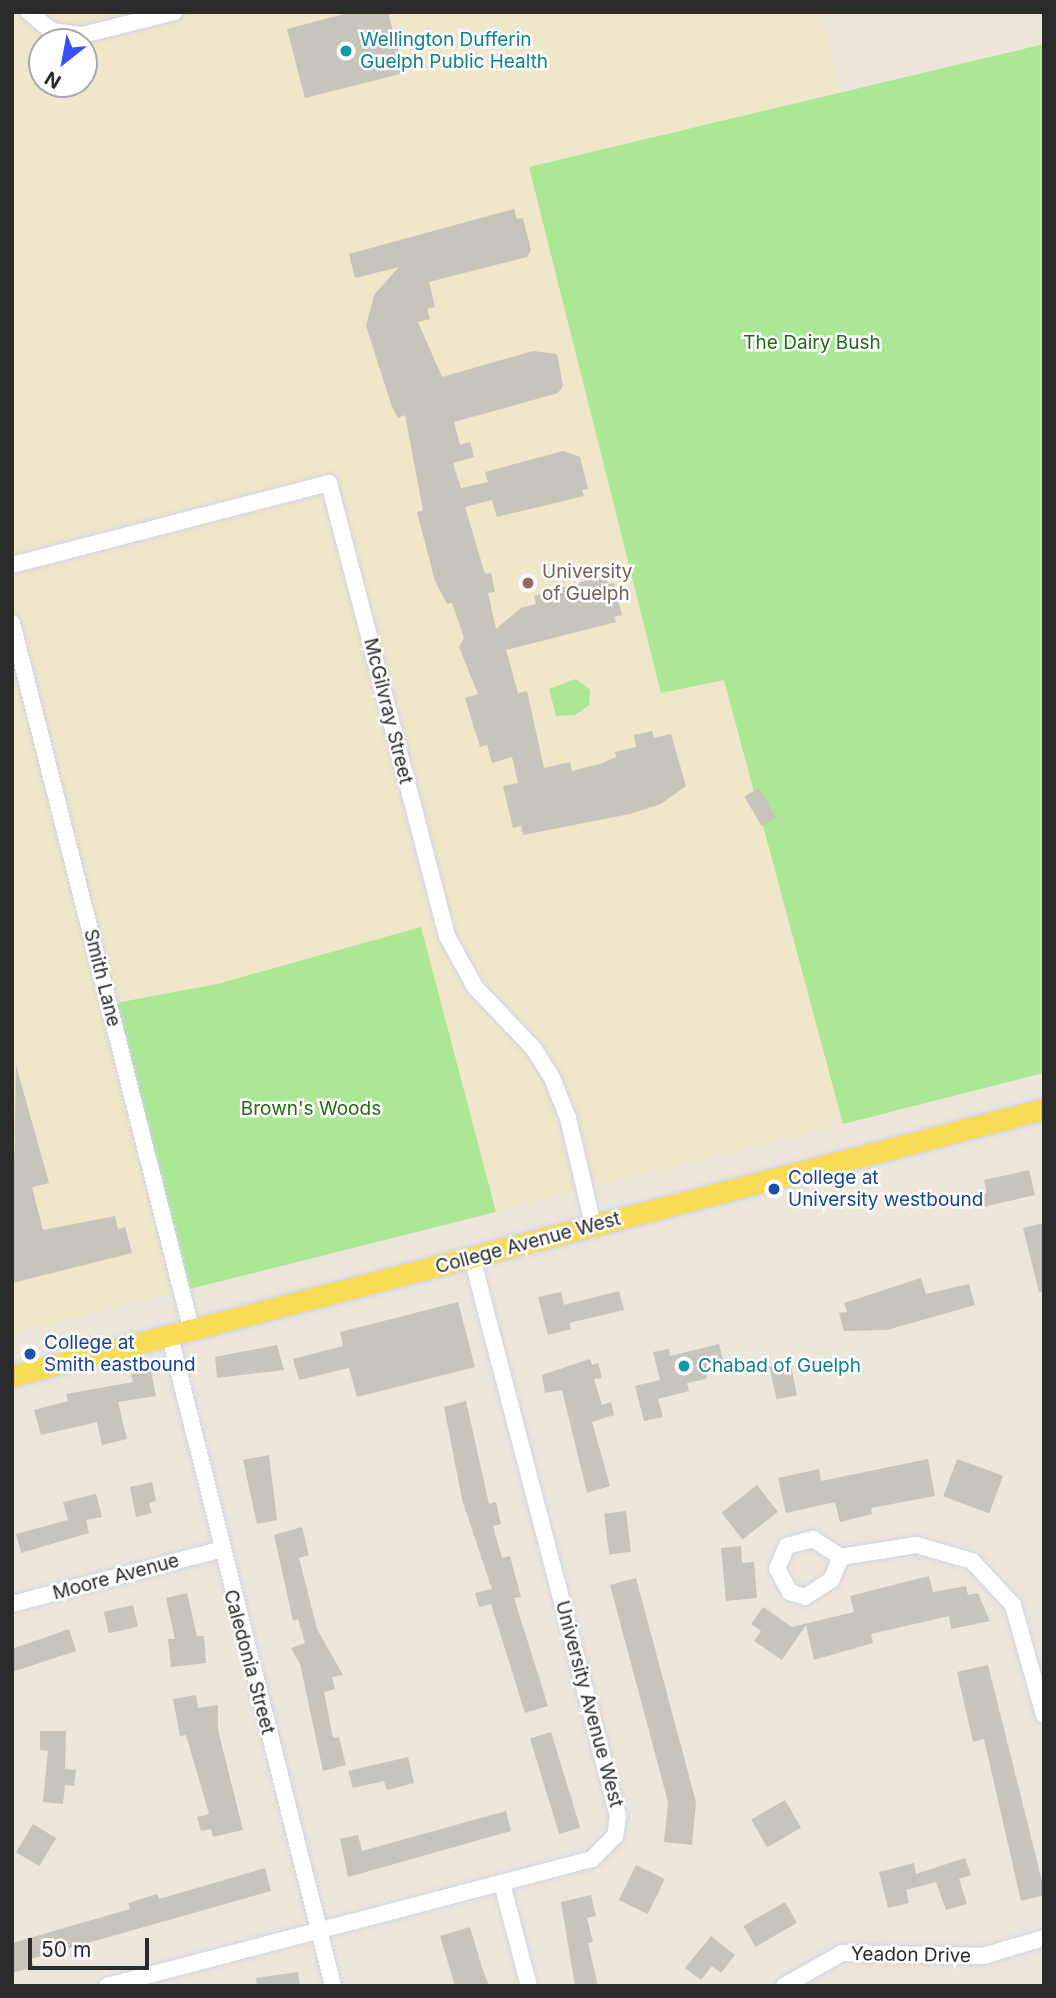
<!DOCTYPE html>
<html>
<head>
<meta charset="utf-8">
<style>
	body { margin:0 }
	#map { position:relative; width:1056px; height:1998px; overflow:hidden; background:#ede6db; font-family:Inter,sans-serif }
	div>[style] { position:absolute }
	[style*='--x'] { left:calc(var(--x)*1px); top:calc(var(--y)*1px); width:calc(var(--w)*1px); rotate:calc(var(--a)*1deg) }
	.education>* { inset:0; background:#f0e6c9 }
	.green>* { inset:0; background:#abe794 }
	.building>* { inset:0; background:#c8c3bb; transform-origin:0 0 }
	.roads { filter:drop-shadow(0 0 2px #d0d3e4) drop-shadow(0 0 2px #d0d3e4) }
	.minor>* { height:16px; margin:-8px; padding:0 8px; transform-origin:8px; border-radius:8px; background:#fff }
	.major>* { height:21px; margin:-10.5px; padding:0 10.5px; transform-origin:10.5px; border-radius:10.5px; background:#f8dc55 }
	.dots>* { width:19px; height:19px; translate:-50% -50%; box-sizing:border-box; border:4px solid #fff; border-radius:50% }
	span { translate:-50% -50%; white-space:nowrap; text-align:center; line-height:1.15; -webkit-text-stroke:5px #fff; paint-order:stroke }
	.culture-label { font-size:19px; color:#0d838f }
	.left { translate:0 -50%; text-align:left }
	.park-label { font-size:19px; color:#226b16 }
	.education-label { font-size:19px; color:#785e54 }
	.street-label { font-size:19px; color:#2a2a2a }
	.transit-label { font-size:19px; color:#164399 }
	.frame { position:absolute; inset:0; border:14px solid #2a2a2a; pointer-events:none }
	.north { position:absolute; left:28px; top:28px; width:70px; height:70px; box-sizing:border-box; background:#fff; border:2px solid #aaa; border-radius:50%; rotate:211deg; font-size:19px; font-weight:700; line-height:28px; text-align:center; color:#2a2a2a }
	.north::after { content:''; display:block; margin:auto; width:24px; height:32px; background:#364fff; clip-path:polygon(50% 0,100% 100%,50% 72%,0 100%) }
	.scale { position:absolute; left:28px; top:1938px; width:121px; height:32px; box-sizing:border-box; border:4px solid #2a2a2a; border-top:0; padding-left:9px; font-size:21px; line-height:24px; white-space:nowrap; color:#2a2a2a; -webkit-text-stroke:5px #fff; paint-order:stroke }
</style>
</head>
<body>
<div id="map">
	<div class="education">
		<div style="clip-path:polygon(evenodd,12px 12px,821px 12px,841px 93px,1044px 44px,1044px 1073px,12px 1334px,12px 12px,42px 42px,84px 42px,84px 84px,42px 84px,42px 42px)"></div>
	</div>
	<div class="green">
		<div style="clip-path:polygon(1044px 44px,1044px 1073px,843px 1124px,724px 680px,661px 693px,529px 167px)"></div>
		<div style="clip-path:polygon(576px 679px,590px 690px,589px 705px,575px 715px,556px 716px,549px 689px)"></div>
		<div style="clip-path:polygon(421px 927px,496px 1212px,190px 1289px,116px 1003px,217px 984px)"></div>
	</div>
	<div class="building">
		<div style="clip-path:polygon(352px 12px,388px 12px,404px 73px,305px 98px,287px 29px)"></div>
		<div style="clip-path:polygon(514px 209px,517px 219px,523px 218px,531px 250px,527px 257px,429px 282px,435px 307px,427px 309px,430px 319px,418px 322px,442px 377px,533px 351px,557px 354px,563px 386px,558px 393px,454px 422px,460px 445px,470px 442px,474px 457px,453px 463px,461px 488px,488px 482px,485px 472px,563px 451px,580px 457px,588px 489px,582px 490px,584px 496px,497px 517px,492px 500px,465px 507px,485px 574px,491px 573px,495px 592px,488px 593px,496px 629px,521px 608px,536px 604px,534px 596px,605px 575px,608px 584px,614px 583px,622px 615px,614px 617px,616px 622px,506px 650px,518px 693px,527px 691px,544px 768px,570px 762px,572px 771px,603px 763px,616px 757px,615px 752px,636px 747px,634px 735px,652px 731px,654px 738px,671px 734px,686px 786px,661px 804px,630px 814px,523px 835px,521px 826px,513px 828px,503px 786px,518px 783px,512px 757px,492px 763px,487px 745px,480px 747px,465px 698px,478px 694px,459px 647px,464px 638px,452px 603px,447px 604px,435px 581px,417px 512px,423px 510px,405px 415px,398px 418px,392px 407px,366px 326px,374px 295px,399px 267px,355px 278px,349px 254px)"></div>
		<div style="left:759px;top:788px;width:34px;height:17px;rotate:60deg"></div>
		<div style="clip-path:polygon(16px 1065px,49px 1183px,32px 1187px,43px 1230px,115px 1216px,118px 1229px,125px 1227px,132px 1253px,12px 1283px)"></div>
		<div style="clip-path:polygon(1029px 1170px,1035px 1195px,978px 1208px,975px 1196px,987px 1193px,984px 1180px)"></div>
		<div style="clip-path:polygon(1044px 1223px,1044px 1291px,1039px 1292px,1023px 1228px)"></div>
		<div style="clip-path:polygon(921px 1278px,926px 1294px,969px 1284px,975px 1305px,887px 1330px,844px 1331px,839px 1313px,847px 1312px,844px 1303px)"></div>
		<div style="clip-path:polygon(619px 1291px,624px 1310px,569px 1323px,571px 1329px,548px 1335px,538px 1297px,561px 1292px,564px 1305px)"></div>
		<div style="clip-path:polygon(458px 1302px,475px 1367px,357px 1397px,349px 1368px,299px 1380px,293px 1359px,343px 1346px,340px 1332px)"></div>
		<div style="clip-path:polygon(719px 1344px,723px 1360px,711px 1363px,706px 1379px,687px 1383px,689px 1391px,658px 1399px,663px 1417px,644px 1421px,635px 1386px,660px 1380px,653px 1352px,669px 1349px,670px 1356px)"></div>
		<div style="clip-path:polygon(277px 1345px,284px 1370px,217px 1378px,215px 1357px)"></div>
		<div style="clip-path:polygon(590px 1359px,592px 1365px,598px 1363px,602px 1378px,594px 1379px,602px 1405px,611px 1402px,614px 1415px,592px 1422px,610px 1486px,587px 1493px,562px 1390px,545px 1393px,542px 1375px)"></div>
		<div style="left:790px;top:1362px;width:34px;height:21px;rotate:78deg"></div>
		<div style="clip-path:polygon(151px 1371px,156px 1396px,118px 1402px,127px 1439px,102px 1445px,97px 1422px,41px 1435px,34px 1410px,68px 1401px,66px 1394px,133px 1382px,131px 1374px)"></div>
		<div style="clip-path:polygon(466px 1401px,489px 1504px,496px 1502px,501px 1524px,493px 1526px,502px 1558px,510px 1556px,521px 1597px,514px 1598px,548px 1706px,525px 1713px,491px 1604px,479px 1607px,475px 1593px,492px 1589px,462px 1499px,444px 1407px)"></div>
		<div style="clip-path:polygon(269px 1455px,277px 1520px,257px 1524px,243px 1460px)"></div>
		<div style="clip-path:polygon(928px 1459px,935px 1496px,871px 1508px,872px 1514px,840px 1522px,835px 1502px,786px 1513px,778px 1478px,819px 1469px,821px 1481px)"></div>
		<div style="left:957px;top:1459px;width:49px;height:40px;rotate:20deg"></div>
		<div style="clip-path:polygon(152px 1482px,156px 1501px,149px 1503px,152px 1513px,136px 1517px,130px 1487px)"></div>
		<div style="left:757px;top:1485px;width:34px;height:45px;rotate:52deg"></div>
		<div style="clip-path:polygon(96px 1494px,102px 1517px,86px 1520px,89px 1533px,21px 1553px,16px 1534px,68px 1520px,63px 1502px)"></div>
		<div style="left:626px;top:1511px;width:41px;height:22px;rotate:83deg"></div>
		<div style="clip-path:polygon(302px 1527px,309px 1555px,299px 1558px,317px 1629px,343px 1675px,332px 1677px,335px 1689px,324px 1692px,333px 1738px,339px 1737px,346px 1765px,323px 1771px,300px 1664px,291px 1648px,305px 1643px,298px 1619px,293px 1621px,274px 1535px)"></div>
		<div style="clip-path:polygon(741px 1546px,742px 1563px,754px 1562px,757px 1598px,726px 1601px,721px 1548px)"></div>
		<div style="clip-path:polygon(929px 1576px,933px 1592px,966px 1586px,968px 1595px,978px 1593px,990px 1621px,951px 1629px,949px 1616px,871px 1634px,873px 1643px,814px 1660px,806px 1625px,782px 1660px,754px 1641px,761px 1631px,751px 1624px,763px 1607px,792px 1627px,854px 1612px,850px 1596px)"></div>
		<div style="clip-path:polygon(636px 1578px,696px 1802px,692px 1845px,664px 1842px,668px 1802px,610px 1585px)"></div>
		<div style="clip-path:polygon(187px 1593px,197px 1636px,204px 1636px,206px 1663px,171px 1667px,168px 1639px,175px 1639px,166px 1598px)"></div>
		<div style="left:133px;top:1605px;width:22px;height:30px;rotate:77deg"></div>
		<div style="clip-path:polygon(69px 1629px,76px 1651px,12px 1672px,12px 1649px)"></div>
		<div style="clip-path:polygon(988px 1665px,1044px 1889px,1044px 1895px,1021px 1901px,984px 1739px,973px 1742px,957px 1672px)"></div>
		<div style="clip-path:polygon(196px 1695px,198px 1708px,218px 1705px,218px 1730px,243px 1830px,213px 1837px,211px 1829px,201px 1831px,197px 1817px,209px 1814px,186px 1735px,180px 1736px,173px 1699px)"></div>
		<div style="clip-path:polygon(40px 1731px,66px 1731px,65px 1769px,76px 1770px,74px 1786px,65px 1785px,63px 1804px,43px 1802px,48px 1751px,40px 1750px)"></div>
		<div style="left:551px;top:1732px;width:100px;height:22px;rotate:73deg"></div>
		<div style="clip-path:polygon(408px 1757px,414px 1783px,387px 1790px,384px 1781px,353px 1788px,348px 1771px)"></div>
		<div style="left:785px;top:1800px;width:32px;height:39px;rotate:60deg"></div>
		<div style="clip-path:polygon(506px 1811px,511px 1831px,348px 1877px,340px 1839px,358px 1835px,362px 1851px)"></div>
		<div style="left:33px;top:1824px;width:27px;height:33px;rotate:31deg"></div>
		<div style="clip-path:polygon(965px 1858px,971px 1875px,959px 1879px,967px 1904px,946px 1910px,936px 1882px,906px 1890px,909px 1903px,888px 1908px,879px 1872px,914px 1863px,916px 1874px)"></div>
		<div style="left:636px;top:1865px;width:32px;height:39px;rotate:26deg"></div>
		<div style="clip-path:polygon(265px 1868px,271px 1891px,31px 1959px,34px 1967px,12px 1973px,12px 1943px,130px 1909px,128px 1903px,157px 1894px,159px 1899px)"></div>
		<div style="clip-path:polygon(591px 1895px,596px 1916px,587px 1918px,593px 1942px,588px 1943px,598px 1986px,575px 1986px,561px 1902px)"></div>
		<div style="left:785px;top:1902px;width:24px;height:48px;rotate:60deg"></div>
		<div style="clip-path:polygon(470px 1927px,482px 1967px,489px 1986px,455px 1986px,440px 1936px)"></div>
		<div style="clip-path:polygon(711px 1936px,735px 1955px,721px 1973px,712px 1966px,701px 1980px,685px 1968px)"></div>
		<div style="clip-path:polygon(298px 1972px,300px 1986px,257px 1986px,256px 1978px)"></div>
	</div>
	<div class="roads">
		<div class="minor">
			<div style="--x:29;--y:12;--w:30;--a:40"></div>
			<div style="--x:52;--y:31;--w:30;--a:8"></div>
			<div style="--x:82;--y:35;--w:95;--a:-14"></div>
			<div style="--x:12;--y:565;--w:327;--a:-14.5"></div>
			<div style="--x:329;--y:483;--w:468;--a:75.4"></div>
			<div style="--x:447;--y:936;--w:58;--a:61.2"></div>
			<div style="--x:475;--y:987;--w:86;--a:46.4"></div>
			<div style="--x:534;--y:1049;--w:34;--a:58"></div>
			<div style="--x:552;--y:1078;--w:43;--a:68.2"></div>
			<div style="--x:568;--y:1118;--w:110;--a:76.8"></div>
			<div style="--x:12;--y:623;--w:731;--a:75.75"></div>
			<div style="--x:170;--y:1337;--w:669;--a:75.9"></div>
			<div style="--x:841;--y:1557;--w:25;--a:113"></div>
			<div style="--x:831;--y:1580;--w:31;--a:147"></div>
			<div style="--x:805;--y:1597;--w:16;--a:-162"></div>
			<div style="--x:790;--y:1592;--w:26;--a:-119"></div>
			<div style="--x:777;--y:1569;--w:25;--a:-67"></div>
			<div style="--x:787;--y:1546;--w:27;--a:-15"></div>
			<div style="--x:813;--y:1539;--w:33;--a:33"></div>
			<div style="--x:841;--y:1557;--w:76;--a:-9.1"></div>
			<div style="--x:916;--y:1545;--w:58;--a:15.9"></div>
			<div style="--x:972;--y:1561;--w:60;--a:47"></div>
			<div style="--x:1013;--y:1605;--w:114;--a:74.3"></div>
			<div style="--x:12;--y:1604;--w:215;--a:-14.6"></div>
			<div style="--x:502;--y:1884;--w:106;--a:75.2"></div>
			<div style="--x:107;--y:1986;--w:501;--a:-14.67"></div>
			<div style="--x:592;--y:1859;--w:33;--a:-45"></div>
			<div style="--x:615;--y:1836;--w:20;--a:-81"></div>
			<div style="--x:618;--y:1816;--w:577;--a:-104.66"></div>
			<div style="--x:784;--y:1986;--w:67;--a:-29.6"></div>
			<div style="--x:842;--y:1953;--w:141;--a:1.2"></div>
			<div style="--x:983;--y:1956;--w:64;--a:-16.4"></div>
		</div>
		<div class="major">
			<div style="--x:12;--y:1376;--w:1066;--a:-14.51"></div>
		</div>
	</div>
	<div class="dots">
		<div style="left:346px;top:51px;background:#0f9aa8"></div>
		<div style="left:528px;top:583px;background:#8d6e63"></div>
		<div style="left:774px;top:1189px;background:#1a4fb4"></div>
		<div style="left:30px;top:1354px;background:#1a4fb4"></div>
		<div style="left:684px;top:1366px;background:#0f9aa8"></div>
	</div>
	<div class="culture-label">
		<span class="left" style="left:360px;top:51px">Wellington Dufferin<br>Guelph Public Health</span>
		<span class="left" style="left:698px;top:1366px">Chabad of Guelph</span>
	</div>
	<div class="park-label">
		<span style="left:812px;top:343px">The Dairy Bush</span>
		<span style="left:311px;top:1109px">Brown's Woods</span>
	</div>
	<div class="education-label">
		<span class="left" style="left:542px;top:583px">University<br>of Guelph</span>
	</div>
	<div class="street-label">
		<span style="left:388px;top:711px;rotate:76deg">McGilvray Street</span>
		<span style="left:102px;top:978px;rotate:76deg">Smith Lane</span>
		<span style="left:528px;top:1243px;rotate:-15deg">College Avenue West</span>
		<span style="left:116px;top:1577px;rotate:-15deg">Moore Avenue</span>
		<span style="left:249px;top:1662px;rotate:75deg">Caledonia Street</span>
		<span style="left:589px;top:1704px;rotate:75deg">University Avenue West</span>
		<span style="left:911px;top:1955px;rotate:1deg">Yeadon Drive</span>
	</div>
	<div class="transit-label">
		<span class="left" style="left:788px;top:1189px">College at<br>University westbound</span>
		<span class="left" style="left:44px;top:1354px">College at<br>Smith eastbound</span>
	</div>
	<div class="frame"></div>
	<div class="north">N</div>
	<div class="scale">50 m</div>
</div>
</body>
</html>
